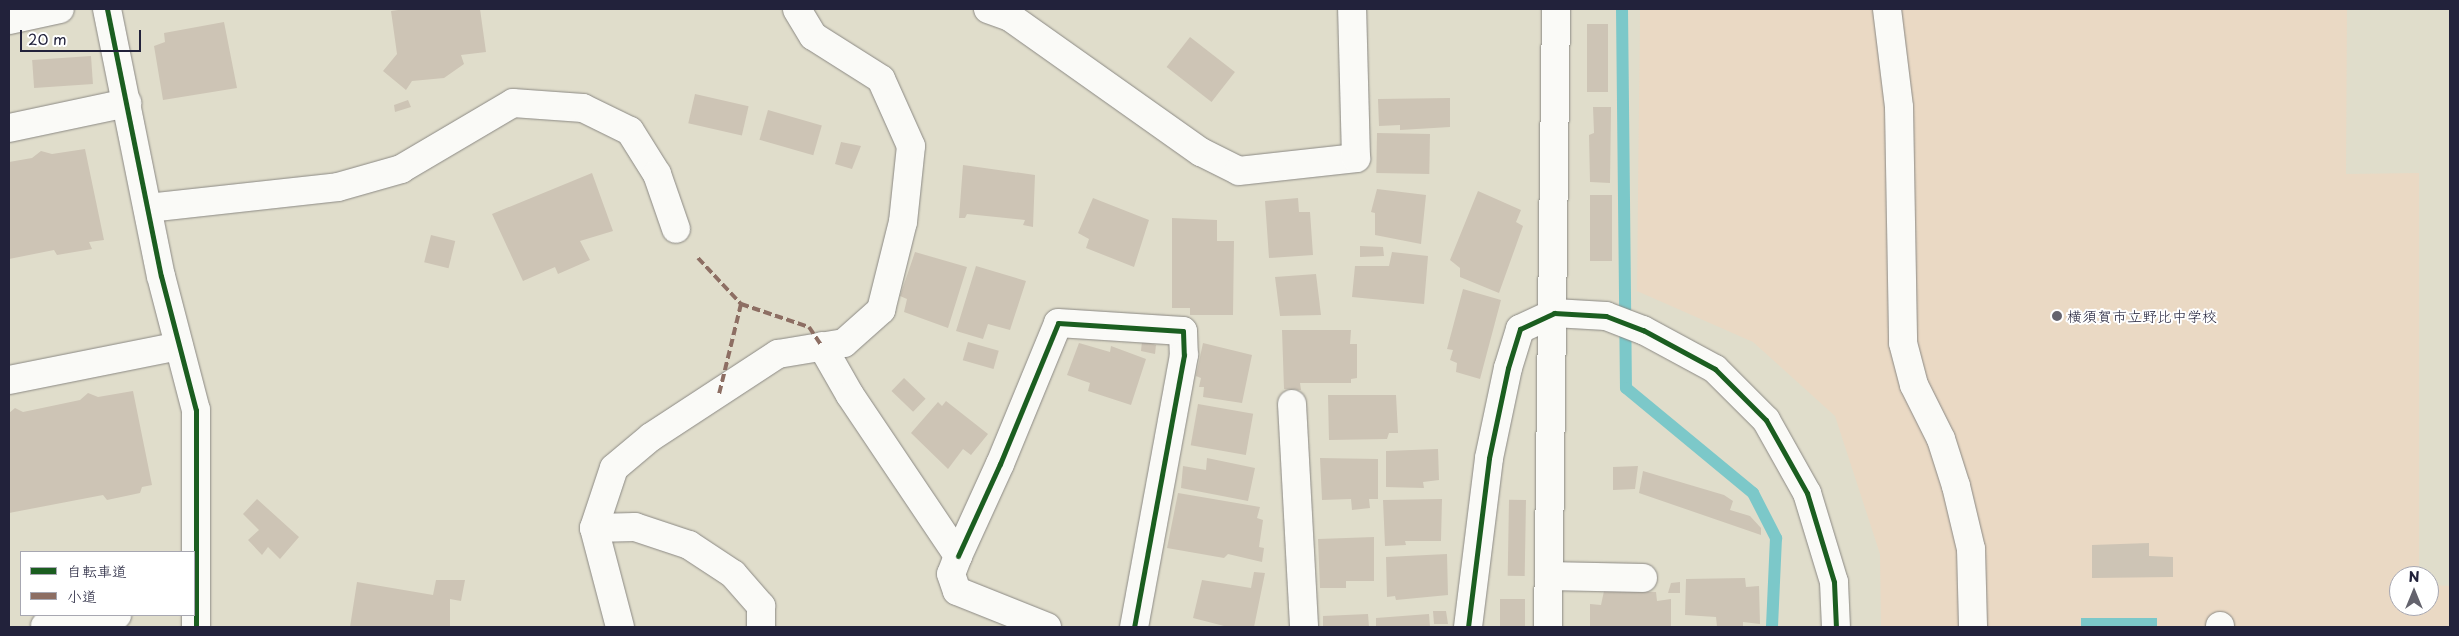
<!DOCTYPE html>
<html>
<head>
<meta charset="utf-8">
<style>
	body { margin:0 }
	#map { position:relative; width:2459px; height:636px; overflow:hidden; background:#e0ddcb; font-family:"Playpen Sans","Klee One",sans-serif }
	div>[style] { position:absolute }
	[style*='--x'] { left:calc(var(--x)*1px); top:calc(var(--y)*1px); width:calc(var(--w)*1px); rotate:calc(var(--a)*1deg) }
	.built>* { inset:0; background:#ead9c4 }
	.water>* { inset:0; background:#7cc8c9; transform-origin:0 0 }
	.stream>* { height:12px; margin:-6px; padding:0 6px; transform-origin:6px; border-radius:6px; background:#7cc8c9 }
	.building>* { inset:0; background:#cdc4b5; transform-origin:0 0 }
	.roads { filter:drop-shadow(0 0 1px #8b8984) drop-shadow(0 0 1px #8b8984) }
	.minor>* { height:28px; margin:-14px; padding:0 14px; transform-origin:14px; border-radius:14px; background:#fafaf7 }
	.quiet>* { height:4px; margin-top:-2px; transform-origin:0; background:repeating-linear-gradient(90deg,#8d6e63 0 8px,transparent 0 12px) }
	.cycleway>* { height:5px; margin:-2.5px; padding:0 2.5px; transform-origin:2.5px; border-radius:2.5px; background:#1b5e20 }
	.dots>* { width:14px; height:14px; translate:-50% -50%; box-sizing:border-box; border:2px solid #fff; border-radius:50% }
	span { translate:-50% -50%; white-space:nowrap; text-align:center; line-height:1.15; -webkit-text-stroke:4px #fff; paint-order:stroke }
	.poi-label { font-size:15px; color:#22223b }
	.left { translate:0 -50%; text-align:left }
	.frame { position:absolute; inset:0; border:10px solid #22223b; pointer-events:none }
	.legend { position:absolute; left:20px; top:551px; width:175px; height:65px; box-sizing:border-box; background:#fff; border:1px solid #a7a7b1; margin:0; padding:6px 9px; list-style:none; font-size:15px; color:#22223b }
	.legend li { display:flex; align-items:center; gap:10px; height:25px }
	.legend b { width:25px; border:1px solid #a7a7b1 }
	.north { position:absolute; left:2389px; top:566px; width:50px; height:50px; box-sizing:border-box; background:#fff; border:1px solid #a7a7b1; border-radius:50%; rotate:0deg; font-size:14px; font-weight:700; line-height:20px; text-align:center; color:#22223b }
	.north::after { content:''; display:block; margin:auto; width:18px; height:22px; background:#64636d; clip-path:polygon(50% 0,100% 100%,50% 72%,0 100%) }
	.scale { position:absolute; left:20px; top:30px; width:121px; height:22px; box-sizing:border-box; border:2px solid #22223b; border-top:0; padding-left:6px; font-size:15px; line-height:18px; white-space:nowrap; color:#22223b; -webkit-text-stroke:4px #fff; paint-order:stroke }
</style>
</head>
<body>
<div id="map">
	<div class="built">
		<div style="clip-path:polygon(1640px 9px,2347px 9px,2346px 174px,2419px 173px,2419px 576px,2399px 576px,2399px 606px,2429px 606px,2429px 585px,2450px 586px,2450px 627px,1881px 627px,1880px 554px,1835px 416px,1753px 342px,1637px 291px)"></div>
	</div>
	<div class="water">
		<div style="left:2081px;top:618px;width:76px;height:9px"></div>
	</div>
	<div class="stream">
		<div style="--x:1622;--y:9;--w:379;--a:89.4"></div>
		<div style="--x:1626;--y:388;--w:165;--a:39.6"></div>
		<div style="--x:1753;--y:493;--w:51;--a:62.9"></div>
		<div style="--x:1776;--y:538;--w:89;--a:92.6"></div>
	</div>
	<div class="building">
		<div style="clip-path:polygon(406px 9px,480px 9px,486px 52px,461px 55px,464px 64px,444px 78px,412px 81px,406px 90px,383px 71px,397px 54px,391px 11px)"></div>
		<div style="clip-path:polygon(224px 22px,237px 88px,163px 100px,154px 46px,165px 42px,164px 33px)"></div>
		<div style="left:1587px;top:24px;width:21px;height:68px"></div>
		<div style="left:1190px;top:37px;width:57px;height:38px;rotate:38deg"></div>
		<div style="left:91px;top:56px;width:28px;height:59px;rotate:86deg"></div>
		<div style="left:695px;top:94px;width:55px;height:30px;rotate:13deg"></div>
		<div style="clip-path:polygon(1450px 98px,1450px 127px,1400px 130px,1400px 125px,1379px 126px,1378px 99px)"></div>
		<div style="clip-path:polygon(408px 100px,411px 107px,395px 112px,394px 105px)"></div>
		<div style="clip-path:polygon(1593px 107px,1611px 107px,1610px 183px,1590px 182px,1589px 135px,1594px 133px)"></div>
		<div style="left:768px;top:110px;width:56px;height:31px;rotate:16deg"></div>
		<div style="left:1377px;top:133px;width:53px;height:40px;rotate:1deg"></div>
		<div style="clip-path:polygon(841px 142px,861px 146px,852px 169px,835px 164px)"></div>
		<div style="clip-path:polygon(85px 149px,104px 240px,89px 242px,92px 249px,57px 255px,54px 250px,9px 259px,9px 162px,32px 158px,41px 151px,52px 154px)"></div>
		<div style="clip-path:polygon(963px 165px,1035px 175px,1033px 227px,1023px 225px,1025px 220px,967px 214px,965px 218px,959px 218px)"></div>
		<div style="clip-path:polygon(592px 173px,613px 231px,580px 241px,590px 260px,558px 274px,555px 267px,523px 281px,492px 214px)"></div>
		<div style="clip-path:polygon(1377px 189px,1426px 195px,1421px 244px,1375px 235px,1375px 213px,1371px 212px)"></div>
		<div style="clip-path:polygon(1478px 191px,1521px 210px,1516px 222px,1523px 226px,1499px 293px,1460px 277px,1460px 268px,1450px 260px)"></div>
		<div style="left:1590px;top:195px;width:22px;height:66px"></div>
		<div style="clip-path:polygon(1093px 198px,1149px 220px,1134px 267px,1086px 248px,1089px 239px,1078px 233px)"></div>
		<div style="clip-path:polygon(1298px 198px,1299px 212px,1310px 212px,1313px 255px,1269px 258px,1265px 201px)"></div>
		<div style="clip-path:polygon(1172px 218px,1217px 220px,1217px 241px,1234px 241px,1233px 315px,1190px 315px,1190px 308px,1172px 308px)"></div>
		<div style="left:431px;top:235px;width:25px;height:28px;rotate:14deg"></div>
		<div style="clip-path:polygon(1360px 246px,1383px 247px,1384px 256px,1360px 257px)"></div>
		<div style="clip-path:polygon(915px 252px,967px 267px,948px 328px,904px 312px,907px 299px,900px 296px)"></div>
		<div style="clip-path:polygon(1392px 252px,1428px 256px,1424px 304px,1352px 297px,1355px 266px,1389px 266px)"></div>
		<div style="clip-path:polygon(976px 266px,1026px 281px,1010px 330px,988px 324px,983px 339px,956px 331px)"></div>
		<div style="clip-path:polygon(1316px 274px,1321px 315px,1280px 316px,1275px 277px)"></div>
		<div style="clip-path:polygon(1463px 289px,1501px 300px,1480px 379px,1456px 372px,1457px 363px,1450px 360px,1453px 350px,1447px 349px)"></div>
		<div style="clip-path:polygon(1282px 330px,1351px 330px,1350px 344px,1357px 344px,1357px 378px,1351px 379px,1351px 383px,1300px 383px,1301px 390px,1284px 389px)"></div>
		<div style="clip-path:polygon(1142px 341px,1156px 345px,1155px 354px,1141px 351px)"></div>
		<div style="left:968px;top:342px;width:32px;height:19px;rotate:16deg"></div>
		<div style="clip-path:polygon(1079px 343px,1110px 352px,1111px 346px,1146px 359px,1131px 405px,1088px 391px,1090px 383px,1067px 375px)"></div>
		<div style="clip-path:polygon(1203px 343px,1252px 355px,1242px 403px,1203px 397px,1204px 387px,1199px 387px,1201px 378px,1196px 376px)"></div>
		<div style="left:904px;top:378px;width:30px;height:18px;rotate:44deg"></div>
		<div style="clip-path:polygon(133px 391px,152px 485px,142px 487px,140px 493px,107px 500px,103px 495px,9px 513px,9px 413px,15px 408px,23px 412px,80px 400px,88px 393px,98px 397px)"></div>
		<div style="clip-path:polygon(1328px 395px,1396px 395px,1398px 433px,1389px 433px,1387px 439px,1329px 440px)"></div>
		<div style="clip-path:polygon(946px 401px,988px 434px,971px 455px,963px 449px,948px 469px,911px 433px,938px 402px,942px 406px)"></div>
		<div style="left:1198px;top:404px;width:56px;height:42px;rotate:10deg"></div>
		<div style="clip-path:polygon(1438px 449px,1439px 480px,1423px 482px,1424px 488px,1386px 487px,1386px 451px)"></div>
		<div style="clip-path:polygon(1207px 458px,1255px 468px,1248px 501px,1181px 488px,1183px 466px,1206px 470px)"></div>
		<div style="clip-path:polygon(1320px 458px,1378px 459px,1378px 499px,1369px 499px,1370px 508px,1352px 510px,1351px 499px,1322px 500px)"></div>
		<div style="clip-path:polygon(1638px 466px,1635px 489px,1613px 490px,1613px 467px)"></div>
		<div style="clip-path:polygon(1643px 471px,1724px 495px,1733px 501px,1730px 510px,1750px 516px,1761px 528px,1761px 535px,1639px 493px)"></div>
		<div style="clip-path:polygon(1178px 493px,1260px 507px,1257px 518px,1263px 520px,1259px 547px,1264px 548px,1262px 562px,1228px 554px,1224px 558px,1167px 548px)"></div>
		<div style="clip-path:polygon(257px 499px,299px 537px,280px 559px,268px 547px,262px 555px,248px 540px,259px 530px,243px 514px)"></div>
		<div style="clip-path:polygon(1442px 499px,1441px 541px,1405px 541px,1406px 545px,1385px 546px,1383px 500px)"></div>
		<div style="left:1526px;top:500px;width:76px;height:17px;rotate:91deg"></div>
		<div style="clip-path:polygon(1374px 537px,1374px 581px,1346px 581px,1346px 588px,1320px 588px,1318px 539px)"></div>
		<div style="clip-path:polygon(2149px 543px,2149px 556px,2173px 557px,2173px 577px,2092px 578px,2092px 545px)"></div>
		<div style="clip-path:polygon(1447px 554px,1448px 595px,1396px 600px,1395px 596px,1387px 597px,1386px 557px)"></div>
		<div style="clip-path:polygon(1254px 572px,1265px 573px,1254px 627px,1228px 627px,1193px 618px,1202px 580px,1251px 588px)"></div>
		<div style="clip-path:polygon(1745px 578px,1746px 587px,1759px 586px,1760px 624px,1743px 622px,1743px 627px,1717px 627px,1716px 617px,1685px 615px,1686px 579px)"></div>
		<div style="clip-path:polygon(436px 580px,465px 580px,461px 601px,450px 599px,450px 627px,350px 627px,357px 582px,433px 595px)"></div>
		<div style="clip-path:polygon(1680px 582px,1680px 593px,1668px 593px,1671px 583px)"></div>
		<div style="clip-path:polygon(1604px 591px,1656px 592px,1657px 601px,1671px 599px,1671px 627px,1590px 627px,1590px 604px,1601px 605px)"></div>
		<div style="left:1500px;top:599px;width:25px;height:28px"></div>
		<div style="clip-path:polygon(1433px 611px,1446px 611px,1448px 624px,1434px 624px)"></div>
		<div style="clip-path:polygon(1368px 614px,1369px 627px,1323px 627px,1323px 616px)"></div>
		<div style="clip-path:polygon(1429px 614px,1430px 627px,1376px 627px,1376px 618px)"></div>
	</div>
	<div class="roads">
		<div class="minor">
			<div style="--x:107;--y:9;--w:272;--a:78.6"></div>
			<div style="--x:161;--y:276;--w:138;--a:75.4"></div>
			<div style="--x:196;--y:410;--w:217;--a:90"></div>
			<div style="--x:988;--y:9;--w:23;--a:20"></div>
			<div style="--x:1010;--y:17;--w:234;--a:35.3"></div>
			<div style="--x:1201;--y:152;--w:42;--a:26.6"></div>
			<div style="--x:1239;--y:171;--w:118;--a:-6.3"></div>
			<div style="--x:1356;--y:158;--w:149;--a:-91.5"></div>
			<div style="--x:1887;--y:9;--w:99;--a:83"></div>
			<div style="--x:1899;--y:107;--w:236;--a:89"></div>
			<div style="--x:1903;--y:343;--w:43;--a:75.3"></div>
			<div style="--x:1914;--y:385;--w:60;--a:63.4"></div>
			<div style="--x:1941;--y:439;--w:49;--a:72.3"></div>
			<div style="--x:1956;--y:486;--w:65;--a:76.6"></div>
			<div style="--x:1971;--y:549;--w:78;--a:88.5"></div>
			<div style="--x:9;--y:20;--w:52;--a:-12.2"></div>
			<div style="--x:9;--y:128;--w:121;--a:-12"></div>
			<div style="--x:148;--y:208;--w:191;--a:-6.3"></div>
			<div style="--x:338;--y:187;--w:66;--a:-15.9"></div>
			<div style="--x:401;--y:169;--w:130;--a:-30.5"></div>
			<div style="--x:513;--y:103;--w:70;--a:4.1"></div>
			<div style="--x:583;--y:108;--w:52;--a:26.1"></div>
			<div style="--x:630;--y:131;--w:51;--a:57.9"></div>
			<div style="--x:657;--y:174;--w:58;--a:70.9"></div>
			<div style="--x:822;--y:346;--w:56;--a:60.3"></div>
			<div style="--x:850;--y:395;--w:194;--a:56.1"></div>
			<div style="--x:958;--y:556;--w:19;--a:111"></div>
			<div style="--x:951;--y:574;--w:18;--a:71"></div>
			<div style="--x:957;--y:591;--w:97;--a:21.8"></div>
			<div style="--x:9;--y:380;--w:173;--a:-11.3"></div>
			<div style="--x:1292;--y:404;--w:223;--a:86.9"></div>
			<div style="--x:594;--y:528;--w:41;--a:-1.4"></div>
			<div style="--x:635;--y:527;--w:57;--a:18.4"></div>
			<div style="--x:689;--y:545;--w:53;--a:33.4"></div>
			<div style="--x:733;--y:574;--w:43;--a:48.8"></div>
			<div style="--x:761;--y:606;--w:21;--a:90"></div>
			<div style="--x:958;--y:556;--w:101;--a:-65.5"></div>
			<div style="--x:1000;--y:464;--w:152;--a:-67.6"></div>
			<div style="--x:1058;--y:323;--w:125;--a:3.7"></div>
			<div style="--x:1183;--y:331;--w:24;--a:88"></div>
			<div style="--x:1184;--y:355;--w:277;--a:100.4"></div>
			<div style="--x:1549;--y:576;--w:94;--a:1.2"></div>
			<div style="--x:45;--y:626;--w:73;--a:-8.7"></div>
			<div style="--x:2220;--y:626;--w:1;--a:90"></div>
			<div style="--x:620;--y:627;--w:102;--a:-104.7"></div>
			<div style="--x:594;--y:528;--w:63;--a:-71.6"></div>
			<div style="--x:614;--y:468;--w:48;--a:-40"></div>
			<div style="--x:651;--y:437;--w:152;--a:-33.2"></div>
			<div style="--x:778;--y:354;--w:67;--a:-9.5"></div>
			<div style="--x:844;--y:343;--w:50;--a:-41.7"></div>
			<div style="--x:881;--y:310;--w:91;--a:-76"></div>
			<div style="--x:903;--y:222;--w:76;--a:-84"></div>
			<div style="--x:911;--y:146;--w:73;--a:-114.1"></div>
			<div style="--x:881;--y:79;--w:80;--a:-147.7"></div>
			<div style="--x:813;--y:36;--w:31;--a:-121"></div>
			<div style="--x:1468;--y:627;--w:170;--a:-82.9"></div>
			<div style="--x:1489;--y:458;--w:92;--a:-78.1"></div>
			<div style="--x:1508;--y:368;--w:41;--a:-72.9"></div>
			<div style="--x:1520;--y:329;--w:38;--a:-25"></div>
			<div style="--x:1554;--y:313;--w:52;--a:3.3"></div>
			<div style="--x:1606;--y:316;--w:40;--a:21"></div>
			<div style="--x:1643;--y:330;--w:82;--a:28.4"></div>
			<div style="--x:1715;--y:369;--w:72;--a:45"></div>
			<div style="--x:1766;--y:420;--w:84;--a:60.7"></div>
			<div style="--x:1807;--y:493;--w:93;--a:73.1"></div>
			<div style="--x:1834;--y:582;--w:45;--a:87.5"></div>
			<div style="--x:1548;--y:627;--w:618;--a:-89.26"></div>
		</div>
	</div>
	<div class="quiet">
		<div style="--x:698;--y:258;--w:63;--a:46.9"></div>
		<div style="--x:741;--y:304;--w:93;--a:103.7"></div>
		<div style="--x:741;--y:304;--w:72;--a:18.7"></div>
		<div style="--x:809;--y:327;--w:23;--a:56"></div>
	</div>
	<div class="cycleway">
		<div style="--x:107;--y:9;--w:272;--a:78.6"></div>
		<div style="--x:161;--y:276;--w:138;--a:75.4"></div>
		<div style="--x:196;--y:410;--w:217;--a:90"></div>
		<div style="--x:958;--y:556;--w:101;--a:-65.5"></div>
		<div style="--x:1000;--y:464;--w:152;--a:-67.6"></div>
		<div style="--x:1058;--y:323;--w:125;--a:3.7"></div>
		<div style="--x:1183;--y:331;--w:24;--a:88"></div>
		<div style="--x:1184;--y:355;--w:277;--a:100.4"></div>
		<div style="--x:1468;--y:627;--w:170;--a:-82.9"></div>
		<div style="--x:1489;--y:458;--w:92;--a:-78.1"></div>
		<div style="--x:1508;--y:368;--w:41;--a:-72.9"></div>
		<div style="--x:1520;--y:329;--w:38;--a:-25"></div>
		<div style="--x:1554;--y:313;--w:52;--a:3.3"></div>
		<div style="--x:1606;--y:316;--w:40;--a:21"></div>
		<div style="--x:1643;--y:330;--w:82;--a:28.4"></div>
		<div style="--x:1715;--y:369;--w:72;--a:45"></div>
		<div style="--x:1766;--y:420;--w:84;--a:60.7"></div>
		<div style="--x:1807;--y:493;--w:93;--a:73.1"></div>
		<div style="--x:1834;--y:582;--w:45;--a:87.5"></div>
	</div>
	<div class="dots">
		<div style="left:2057px;top:316px;background:#64636d"></div>
	</div>
	<div class="poi-label">
		<span class="left" style="left:2067px;top:316px">横須賀市立野比中学校</span>
	</div>
	<div class="frame"></div>
	<ul class="legend">
	<li><b style="height:6px;background:#1b5e20"></b>自転車道</li>
	<li><b style="height:6px;background:#8d6e63"></b>小道</li>
	</ul>
	<div class="north">N</div>
	<div class="scale">20 m</div>
</div>
</body>
</html>
